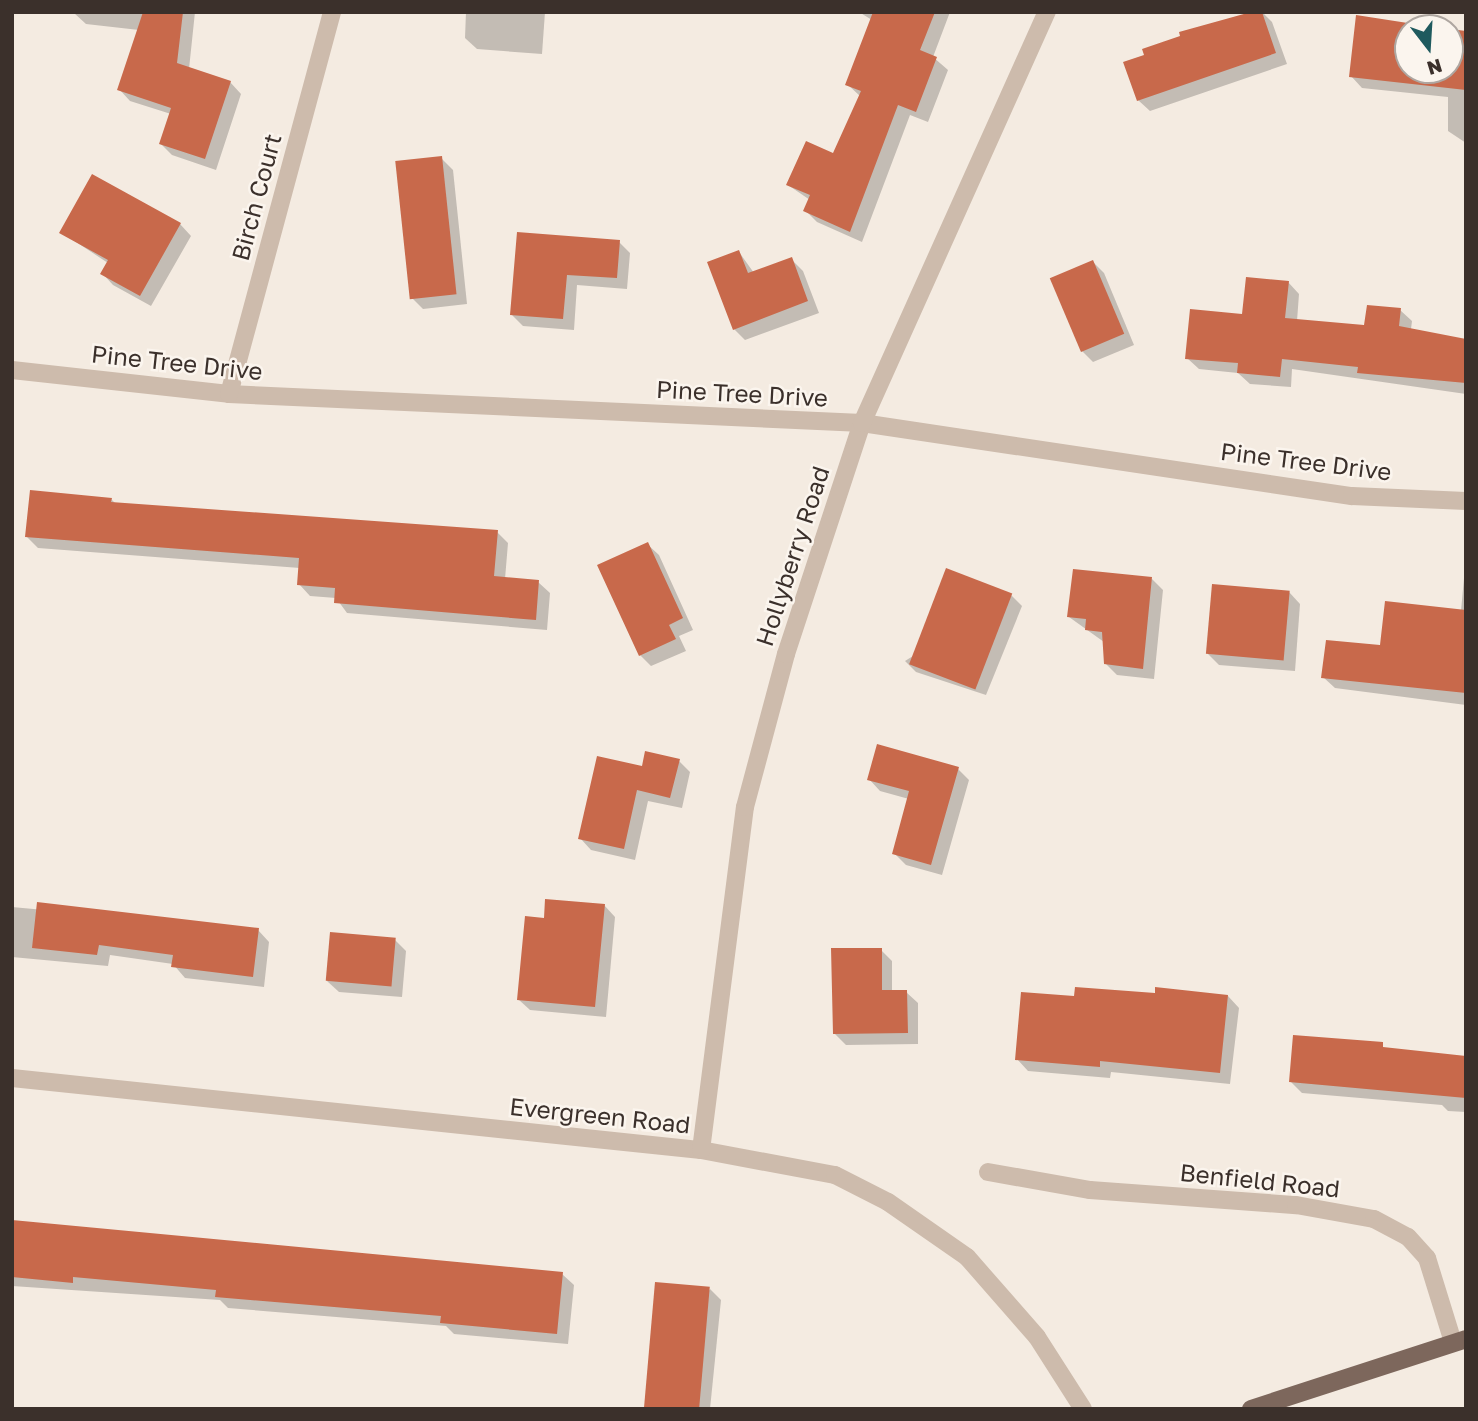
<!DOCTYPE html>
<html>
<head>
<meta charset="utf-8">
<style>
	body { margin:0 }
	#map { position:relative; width:1478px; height:1421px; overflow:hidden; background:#f4ebe1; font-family:"Golos Text",sans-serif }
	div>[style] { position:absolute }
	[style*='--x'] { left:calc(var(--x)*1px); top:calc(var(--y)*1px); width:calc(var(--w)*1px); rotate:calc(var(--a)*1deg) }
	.shadow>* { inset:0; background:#0003 }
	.building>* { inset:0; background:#c8694b; transform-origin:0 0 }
	.minor>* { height:18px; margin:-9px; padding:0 9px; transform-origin:9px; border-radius:9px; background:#cdbbac }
	.major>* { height:18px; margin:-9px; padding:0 9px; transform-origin:9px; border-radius:9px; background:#7d675c }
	span { translate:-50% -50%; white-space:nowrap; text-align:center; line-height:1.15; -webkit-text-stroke:5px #fbf5ee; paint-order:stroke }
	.street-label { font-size:24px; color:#3b302b }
	.frame { position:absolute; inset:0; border:14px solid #3b302b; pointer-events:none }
	.north { position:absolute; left:1394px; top:14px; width:70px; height:70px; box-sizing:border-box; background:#fbf5ee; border:2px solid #aea6a0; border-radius:50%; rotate:163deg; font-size:19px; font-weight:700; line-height:28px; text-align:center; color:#3b302b }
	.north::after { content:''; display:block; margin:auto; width:24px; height:32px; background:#1f5a5e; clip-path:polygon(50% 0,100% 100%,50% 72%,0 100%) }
</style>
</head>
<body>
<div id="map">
	<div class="shadow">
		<div style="clip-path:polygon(195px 12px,189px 69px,230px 82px,241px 94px,216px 170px,172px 155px,161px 144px,171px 114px,130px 101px,119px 89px,139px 30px,86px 24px,74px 13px)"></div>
		<div style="clip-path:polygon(466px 12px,545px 12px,542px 54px,477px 49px,465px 38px)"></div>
		<div style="clip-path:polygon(859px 12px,950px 12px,933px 57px,948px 70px,928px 122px,910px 115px,862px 242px,817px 222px,806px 211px,810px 200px,788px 185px,834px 155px,860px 96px,847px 84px,872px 20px)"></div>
		<div style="clip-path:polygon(1262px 12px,1272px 22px,1287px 64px,1150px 111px,1138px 100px,1146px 56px,1182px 37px,1181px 33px)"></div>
		<div style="clip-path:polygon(1357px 17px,1437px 28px,1408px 28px,1408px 70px,1450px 70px,1450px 30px,1466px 32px,1466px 143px,1448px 131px,1448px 97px,1362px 88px,1351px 76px)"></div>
		<div style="clip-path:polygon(441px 158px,453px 170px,467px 304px,423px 309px,412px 298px)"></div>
		<div style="clip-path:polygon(180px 224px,191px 236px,151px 306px,113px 285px,102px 273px,108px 263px,61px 232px)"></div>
		<div style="clip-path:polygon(518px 234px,619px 242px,630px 253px,627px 289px,577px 285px,574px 330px,523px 326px,512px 315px)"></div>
		<div style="clip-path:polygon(739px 252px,754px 273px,791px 259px,803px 271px,819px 313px,745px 340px,734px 329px)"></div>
		<div style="clip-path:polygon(1093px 262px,1104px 273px,1134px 345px,1093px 362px,1082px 351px)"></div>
		<div style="clip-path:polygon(1288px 282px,1299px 294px,1297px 321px,1366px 327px,1400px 310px,1412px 321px,1411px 329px,1466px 341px,1466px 394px,1292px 369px,1291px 387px,1250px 384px,1238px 373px,1199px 369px,1187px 358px)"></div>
		<div style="clip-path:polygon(111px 499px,116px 504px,497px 532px,508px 543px,505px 579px,538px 582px,550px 593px,547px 630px,347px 613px,336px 598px,310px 596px,299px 584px,300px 568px,38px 548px,27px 537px)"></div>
		<div style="clip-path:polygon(647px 544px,659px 555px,693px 630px,679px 636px,686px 651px,651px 666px,640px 655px)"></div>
		<div style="clip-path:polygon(1464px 578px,1466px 705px,1335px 688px,1323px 677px,1461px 611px)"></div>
		<div style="clip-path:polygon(1152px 579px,1163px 590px,1154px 679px,1117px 675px,1106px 664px,1104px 642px,1069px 617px)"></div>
		<div style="clip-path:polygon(1289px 592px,1300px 604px,1295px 671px,1219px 665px,1208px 654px)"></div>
		<div style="clip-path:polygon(1011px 595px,1022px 606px,986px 695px,916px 672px,905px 661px)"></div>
		<div style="clip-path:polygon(679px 761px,690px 772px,682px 808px,648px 801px,635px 860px,591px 850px,580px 838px,643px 768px)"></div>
		<div style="clip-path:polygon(958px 769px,969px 780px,942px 875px,906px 865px,894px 853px,909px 799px,880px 791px,869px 779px)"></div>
		<div style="clip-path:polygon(604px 905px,615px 917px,606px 1017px,530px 1010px,518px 999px,545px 920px)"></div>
		<div style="clip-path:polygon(12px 907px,258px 930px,269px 942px,264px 987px,185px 978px,173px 964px,110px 955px,108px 966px,12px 957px)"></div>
		<div style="clip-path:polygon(395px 940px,406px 951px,402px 997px,339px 992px,327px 981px)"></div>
		<div style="clip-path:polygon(881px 950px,892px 961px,892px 992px,906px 992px,918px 1003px,918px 1044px,846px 1045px,834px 1033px)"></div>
		<div style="clip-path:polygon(1156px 995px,1228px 996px,1239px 1008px,1230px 1084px,1111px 1072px,1110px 1078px,1028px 1071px,1017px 1059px,1076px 998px)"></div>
		<div style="clip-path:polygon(1466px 1057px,1466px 1112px,1448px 1111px,1442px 1105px,1302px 1093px,1291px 1082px)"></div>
		<div style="clip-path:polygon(12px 1221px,562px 1274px,574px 1285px,568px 1344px,454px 1334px,446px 1326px,228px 1308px,220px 1300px,12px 1286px)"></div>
		<div style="clip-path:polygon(710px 1289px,721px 1300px,710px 1409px,644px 1409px)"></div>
	</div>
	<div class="building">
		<div style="clip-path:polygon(143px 12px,183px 12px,177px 63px,231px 81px,205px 159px,159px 144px,171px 108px,117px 90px)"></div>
		<div style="clip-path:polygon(873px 12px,935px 12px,920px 50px,937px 57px,916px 112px,898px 105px,850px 232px,803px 211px,810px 195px,786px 185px,806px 141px,833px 153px,861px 91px,845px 85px)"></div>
		<div style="clip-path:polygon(1251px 12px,1262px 12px,1276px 53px,1137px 101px,1123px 62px,1144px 55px,1142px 49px,1180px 36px,1179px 32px)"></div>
		<div style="clip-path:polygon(1356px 15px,1440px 28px,1408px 28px,1408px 70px,1450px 70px,1450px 29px,1466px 31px,1466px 90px,1349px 77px)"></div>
		<div style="left:442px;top:156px;width:139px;height:47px;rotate:84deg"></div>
		<div style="clip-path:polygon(92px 174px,181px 223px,140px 296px,100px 274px,108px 260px,59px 233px)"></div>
		<div style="clip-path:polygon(517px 232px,620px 240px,617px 278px,567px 275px,563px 319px,510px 315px)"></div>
		<div style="clip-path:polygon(739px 250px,748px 273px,792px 257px,808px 301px,733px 330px,707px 262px)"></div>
		<div style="left:1093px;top:260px;width:80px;height:47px;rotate:67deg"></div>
		<div style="clip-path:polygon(1246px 277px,1289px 281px,1285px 318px,1364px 325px,1367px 305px,1401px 308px,1399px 326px,1466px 339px,1466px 383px,1357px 373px,1358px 367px,1282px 359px,1280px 377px,1237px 373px,1238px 363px,1185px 359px,1190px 309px,1242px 314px)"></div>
		<div style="clip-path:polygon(30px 490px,112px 498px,111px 502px,498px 530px,494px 576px,539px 580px,536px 620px,334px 603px,335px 588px,297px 585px,299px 558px,25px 537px)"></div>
		<div style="clip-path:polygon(648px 542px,683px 618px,669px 625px,676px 639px,639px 656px,597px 565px)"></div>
		<div style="left:946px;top:568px;width:71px;height:103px;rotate:21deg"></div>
		<div style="clip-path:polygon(1073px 569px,1152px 577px,1143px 669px,1104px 664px,1102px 632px,1085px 630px,1086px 619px,1067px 617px)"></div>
		<div style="left:1212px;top:584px;width:78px;height:70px;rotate:5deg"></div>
		<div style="clip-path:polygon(1385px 601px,1466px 610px,1466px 693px,1321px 678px,1326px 640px,1380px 645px)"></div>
		<div style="clip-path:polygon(877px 744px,959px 767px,931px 865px,892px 854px,909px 791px,867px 780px)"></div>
		<div style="clip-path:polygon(645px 751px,680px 759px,670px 798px,637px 790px,624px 849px,578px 839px,597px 756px,642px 766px)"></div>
		<div style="clip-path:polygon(545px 899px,605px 904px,595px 1007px,517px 1000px,525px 916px,544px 918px)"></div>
		<div style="clip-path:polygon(37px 902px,259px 928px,253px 977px,171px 967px,173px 955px,99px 945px,97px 955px,32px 948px)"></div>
		<div style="left:330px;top:932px;width:66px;height:49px;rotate:5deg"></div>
		<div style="clip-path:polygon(831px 948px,882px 948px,882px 990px,907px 990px,908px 1033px,833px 1034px)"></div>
		<div style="clip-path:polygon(1075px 987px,1155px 993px,1155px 987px,1228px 995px,1220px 1073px,1100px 1061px,1100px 1067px,1015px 1060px,1021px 992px,1074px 996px)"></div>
		<div style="clip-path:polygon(1293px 1035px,1383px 1042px,1383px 1047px,1466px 1056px,1466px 1098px,1289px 1082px)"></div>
		<div style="clip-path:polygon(12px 1220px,563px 1272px,557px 1334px,440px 1323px,441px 1316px,215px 1297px,216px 1290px,73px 1277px,73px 1283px,12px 1277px)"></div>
		<div style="left:655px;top:1282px;width:55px;height:128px;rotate:5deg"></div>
	</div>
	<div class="minor">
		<div style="--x:12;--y:370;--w:218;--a:6.3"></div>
		<div style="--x:229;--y:394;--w:634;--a:2.62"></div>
		<div style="--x:862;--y:423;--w:495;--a:8.5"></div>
		<div style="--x:1352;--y:496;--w:114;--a:2.5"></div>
		<div style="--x:229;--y:394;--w:396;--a:-74.9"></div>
		<div style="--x:12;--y:1078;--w:693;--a:5.97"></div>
		<div style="--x:701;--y:1150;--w:136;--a:10.6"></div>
		<div style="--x:835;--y:1175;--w:59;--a:27"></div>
		<div style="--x:888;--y:1202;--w:96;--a:34.8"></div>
		<div style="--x:967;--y:1257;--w:106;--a:48.8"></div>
		<div style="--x:1037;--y:1337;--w:85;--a:57.4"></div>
		<div style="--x:701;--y:1150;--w:346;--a:-82.7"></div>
		<div style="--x:745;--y:807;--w:158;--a:-75"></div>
		<div style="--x:786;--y:654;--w:243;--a:-71.8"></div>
		<div style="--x:862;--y:423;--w:451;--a:-65.8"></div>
		<div style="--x:988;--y:1172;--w:104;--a:10"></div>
		<div style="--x:1090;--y:1190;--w:207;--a:4.2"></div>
		<div style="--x:1296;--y:1205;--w:79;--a:10.2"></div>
		<div style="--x:1374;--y:1219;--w:38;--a:28"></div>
		<div style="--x:1408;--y:1237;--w:28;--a:48"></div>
		<div style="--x:1427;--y:1258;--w:88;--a:72.8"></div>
	</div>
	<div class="major">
		<div style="--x:1251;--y:1409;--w:226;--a:-18"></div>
	</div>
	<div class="street-label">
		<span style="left:256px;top:197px;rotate:-75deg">Birch Court</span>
		<span style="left:177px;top:362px;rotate:6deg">Pine Tree Drive</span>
		<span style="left:742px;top:393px;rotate:3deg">Pine Tree Drive</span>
		<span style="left:1306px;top:461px;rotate:7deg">Pine Tree Drive</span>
		<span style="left:792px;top:556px;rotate:-72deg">Hollyberry Road</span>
		<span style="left:600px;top:1115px;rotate:6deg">Evergreen Road</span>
		<span style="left:1260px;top:1180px;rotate:6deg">Benfield Road</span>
	</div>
	<div class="frame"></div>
	<div class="north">N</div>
</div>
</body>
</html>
